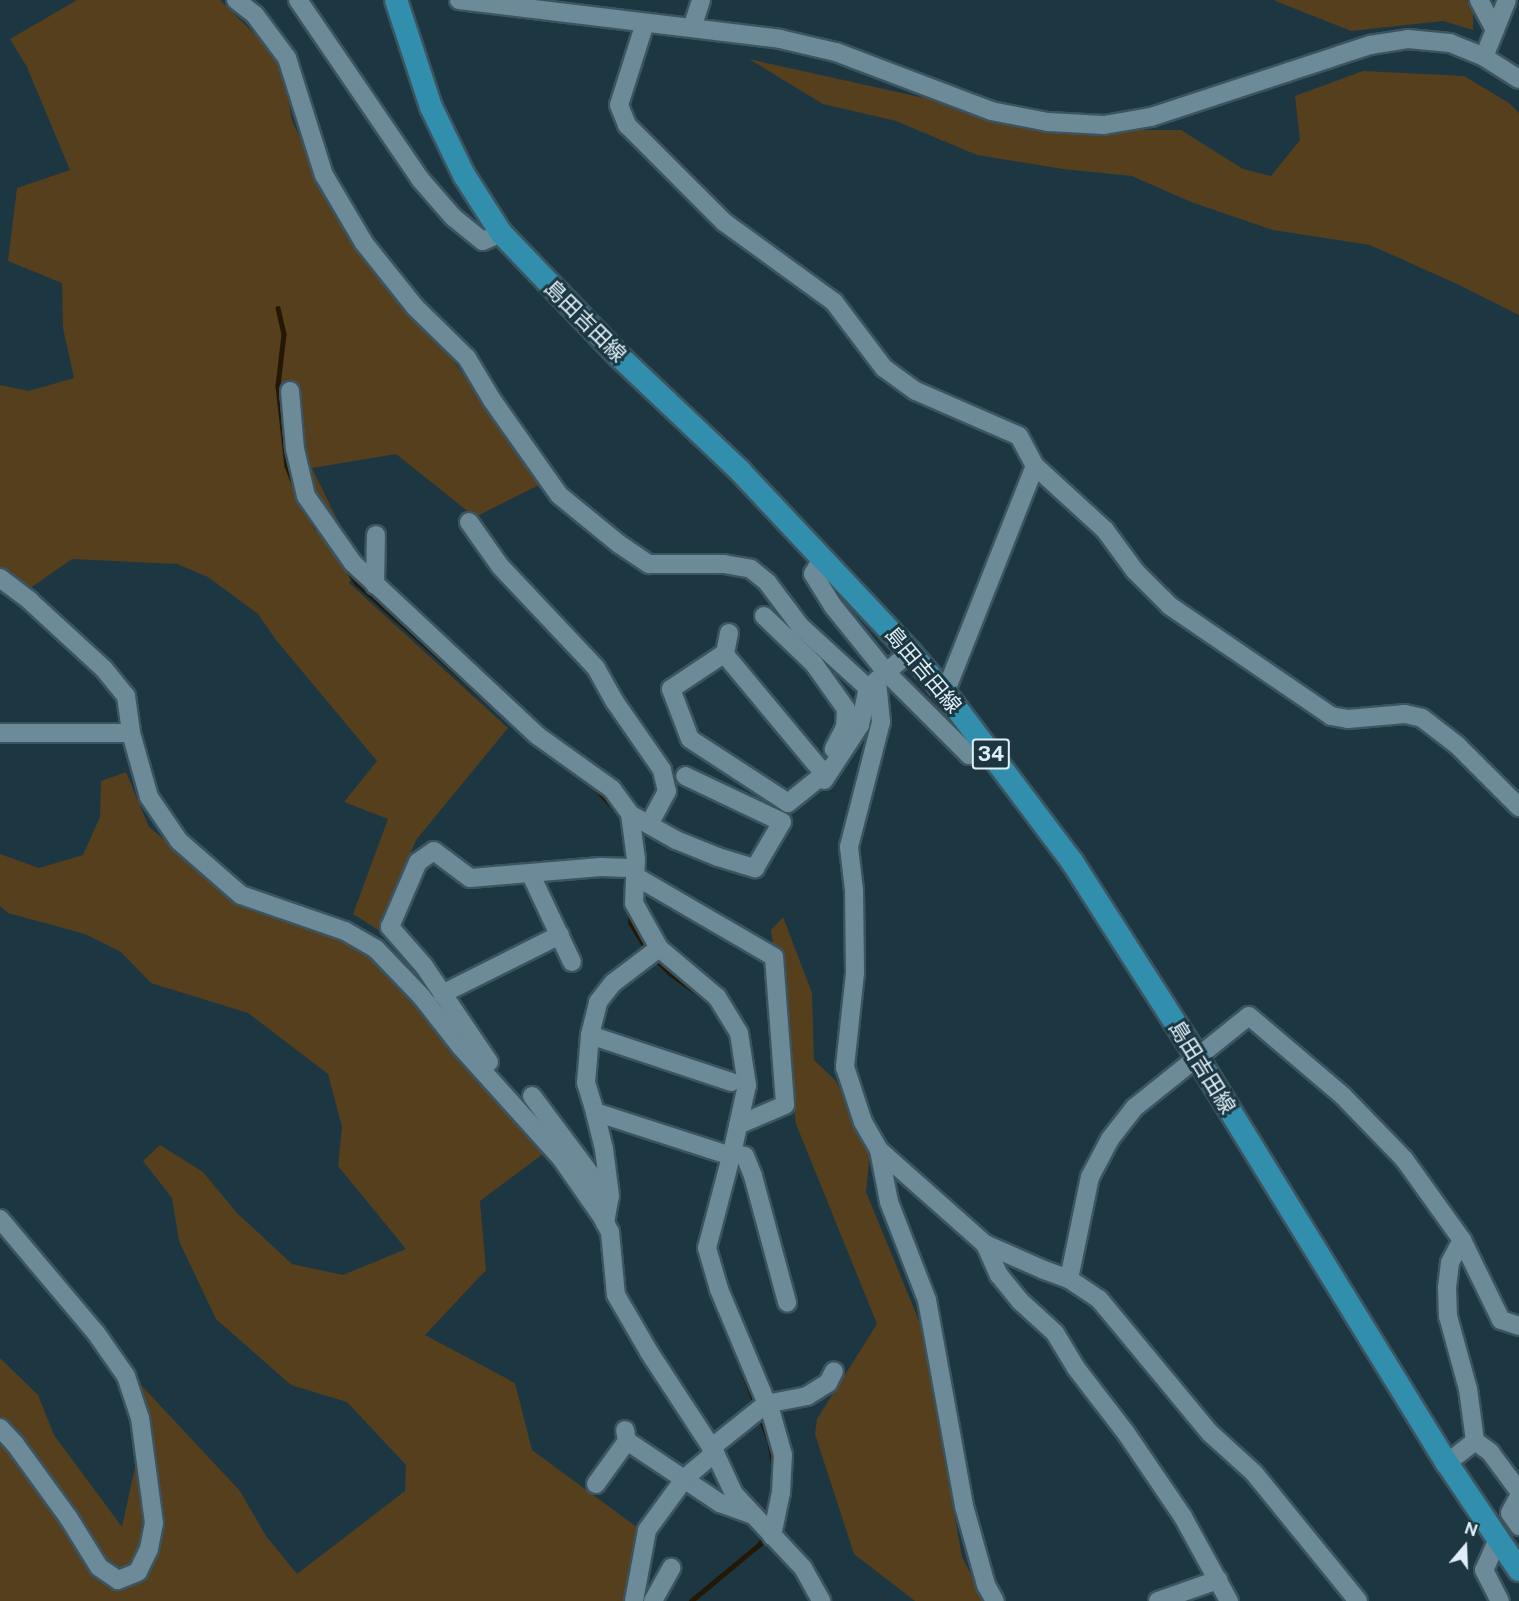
<!DOCTYPE html>
<meta charset="utf-8">
<style>
body{margin:0}
#map{position:relative;width:1519px;height:1601px;overflow:hidden;background:#1c3742;font-family:"Public Sans","Noto Sans JP",sans-serif}
div>[style]{position:absolute}
[style*='--x']{left:calc(var(--x)*1px);top:calc(var(--y)*1px);width:calc(var(--w)*1px);rotate:calc(var(--a)*1deg)}
.green>*{inset:0;background:#553f1d}
.stream>*{height:4.5px;margin:-2.25px;padding:0 2.25px;transform-origin:2.25px;border-radius:2.25px;background:#241805}
.roads{filter:drop-shadow(2px 0 #3c545f) drop-shadow(-2px 0 #3c545f) drop-shadow(0 2px #3c545f) drop-shadow(0 -2px #3c545f)}
.minor>*{height:18px;margin:-9px;padding:0 9px;transform-origin:9px;border-radius:9px;background:#6c8a97}
.major>*{height:22px;margin:-11px;padding:0 11px;transform-origin:11px;border-radius:11px;background:#318ead}
span{translate:-50% -50%;white-space:nowrap;text-align:center;line-height:1.15;-webkit-text-stroke:6px #1c3742;paint-order:stroke}
.shield-label span{padding:2px 4px;background:#1c3742;border:2px solid;border-radius:4px;-webkit-text-stroke-width:0}
.shield-label{font-size:20px;color:#e0eff7;font-weight:700}
.street-label{font-size:21px;color:#e0eff7}
.north{position:absolute;left:1435px;top:1517px;width:60px;height:60px;-webkit-text-stroke:4px #1c3742;paint-order:stroke;rotate:19deg;font-size:16px;font-weight:700;line-height:24px;text-align:center;color:#e0eff7}
.north::after{content:'';display:block;margin:auto;width:21px;height:27px;background:#e0eff7;clip-path:polygon(50% 0,100% 100%,50% 72%,0 100%)}
</style>
<div id="map">
<div class="green">
<div style="clip-path:polygon(77px 0,220px 0,282px 61px,292px 121px,348px 234px,444px 348px,541px 484px,475px 517px,396px 454px,312px 468px,358px 562px,349px 583px,508px 728px,416px 840px,380px 931px,353px 914px,388px 819px,344px 802px,377px 761px,276px 640px,258px 614px,208px 577px,177px 564px,72px 559px,29px 589px,0 571px,0 385px,29px 391px,74px 378px,63px 328px,62px 283px,8px 261px,17px 188px,70px 170px,27px 67px,10px 39px)"></div>
<div style="clip-path:polygon(1273px 0,1467px 0,1473px 12px,1473px 30px,1443px 21px,1351px 31px)"></div>
<div style="clip-path:polygon(749px 59px,1068px 130px,1181px 130px,1243px 169px,1271px 176px,1300px 140px,1295px 96px,1363px 71px,1464px 76px,1509px 103px,1519px 113px,1519px 315px,1455px 283px,1370px 245px,1273px 230px,1191px 202px,1132px 176px,1063px 169px,977px 155px,896px 121px,823px 104px)"></div>
<div style="clip-path:polygon(126px 772px,149px 827px,231px 895px,262px 911px,357px 947px,407px 992px,543px 1154px,480px 1201px,486px 1270px,425px 1335px,515px 1383px,532px 1450px,638px 1528px,624px 1601px,0 1601px,0 1358px,38px 1395px,54px 1435px,122px 1527px,139px 1449px,149px 1432px,141px 1385px,240px 1491px,266px 1536px,297px 1574px,405px 1491px,406px 1465px,347px 1402px,291px 1385px,216px 1319px,179px 1241px,172px 1198px,143px 1161px,160px 1145px,203px 1172px,237px 1213px,292px 1264px,343px 1275px,406px 1249px,338px 1166px,342px 1127px,328px 1074px,248px 1013px,151px 983px,121px 952px,85px 934px,8px 913px,0 906px,0 854px,39px 868px,83px 855px,100px 817px,101px 781px)"></div>
<div style="clip-path:polygon(783px 917px,812px 993px,814px 1060px,836px 1081px,870px 1151px,866px 1192px,922px 1328px,962px 1557px,985px 1601px,915px 1601px,854px 1554px,815px 1434px,817px 1419px,877px 1324px,796px 1124px,771px 930px)"></div>
</div>
<div class="stream">
<div style="--x:278;--y:308;--w:27;--a:77"></div>
<div style="--x:284;--y:334;--w:52;--a:96.6"></div>
<div style="--x:278;--y:386;--w:81;--a:83.6"></div>
<div style="--x:287;--y:466;--w:22;--a:68"></div>
<div style="--x:303;--y:505;--w:27;--a:59"></div>
<div style="--x:345;--y:566;--w:21;--a:55"></div>
<div style="--x:357;--y:583;--w:220;--a:42.2"></div>
<div style="--x:592;--y:784;--w:40;--a:47"></div>
<div style="--x:630;--y:909;--w:14;--a:86"></div>
<div style="--x:631;--y:923;--w:31;--a:59"></div>
<div style="--x:655;--y:958;--w:21;--a:45"></div>
<div style="--x:670;--y:973;--w:46;--a:36.1"></div>
<div style="--x:707;--y:1000;--w:11;--a:52"></div>
<div style="--x:737;--y:1354;--w:54;--a:69.6"></div>
<div style="--x:760;--y:1416;--w:28;--a:69"></div>
<div style="--x:770;--y:1442;--w:26;--a:81"></div>
<div style="--x:691;--y:1601;--w:89;--a:-39.6"></div>
<div style="--x:760;--y:1544;--w:12;--a:-66"></div>
</div>
<div class="roads">
<div class="minor">
<div style="--x:236;--y:0;--w:24;--a:38"></div>
<div style="--x:255;--y:15;--w:54;--a:53.3"></div>
<div style="--x:287;--y:58;--w:123;--a:72.5"></div>
<div style="--x:324;--y:175;--w:79;--a:59.5"></div>
<div style="--x:364;--y:243;--w:82;--a:51.4"></div>
<div style="--x:415;--y:307;--w:73;--a:44.4"></div>
<div style="--x:467;--y:358;--w:49;--a:59.2"></div>
<div style="--x:492;--y:400;--w:116;--a:54.8"></div>
<div style="--x:559;--y:495;--w:77;--a:39.2"></div>
<div style="--x:619;--y:544;--w:36;--a:34"></div>
<div style="--x:649;--y:564;--w:75;--a:0"></div>
<div style="--x:724;--y:564;--w:27;--a:10"></div>
<div style="--x:751;--y:569;--w:21;--a:39"></div>
<div style="--x:767;--y:582;--w:55;--a:53.1"></div>
<div style="--x:800;--y:626;--w:92;--a:42.4"></div>
<div style="--x:298;--y:0;--w:217;--a:55.7"></div>
<div style="--x:420;--y:179;--w:50;--a:49"></div>
<div style="--x:453;--y:217;--w:38;--a:39"></div>
<div style="--x:483;--y:241;--w:20;--a:-24"></div>
<div style="--x:459;--y:0;--w:323;--a:6.9"></div>
<div style="--x:780;--y:39;--w:57;--a:13.1"></div>
<div style="--x:836;--y:52;--w:166;--a:20.8"></div>
<div style="--x:991;--y:111;--w:58;--a:10.9"></div>
<div style="--x:1048;--y:122;--w:56;--a:3.1"></div>
<div style="--x:1104;--y:125;--w:48;--a:-9.7"></div>
<div style="--x:1151;--y:117;--w:231;--a:-18.2"></div>
<div style="--x:1370;--y:45;--w:38;--a:-9"></div>
<div style="--x:1408;--y:39;--w:42;--a:5.4"></div>
<div style="--x:1450;--y:43;--w:37;--a:22"></div>
<div style="--x:1484;--y:57;--w:41;--a:32.2"></div>
<div style="--x:1479;--y:0;--w:34;--a:62"></div>
<div style="--x:645;--y:23;--w:86;--a:107.6"></div>
<div style="--x:619;--y:105;--w:22;--a:68"></div>
<div style="--x:627;--y:125;--w:137;--a:45"></div>
<div style="--x:724;--y:222;--w:136;--a:36"></div>
<div style="--x:834;--y:302;--w:83;--a:52.9"></div>
<div style="--x:884;--y:368;--w:39;--a:36"></div>
<div style="--x:916;--y:391;--w:112;--a:23.6"></div>
<div style="--x:1019;--y:436;--w:34;--a:62"></div>
<div style="--x:1035;--y:466;--w:95;--a:42.4"></div>
<div style="--x:1105;--y:530;--w:51;--a:53.8"></div>
<div style="--x:1135;--y:571;--w:49;--a:45"></div>
<div style="--x:1170;--y:606;--w:195;--a:34.3"></div>
<div style="--x:1331;--y:716;--w:17;--a:10"></div>
<div style="--x:1348;--y:719;--w:57;--a:-5"></div>
<div style="--x:1405;--y:714;--w:17;--a:13"></div>
<div style="--x:1422;--y:718;--w:44;--a:37.6"></div>
<div style="--x:1457;--y:745;--w:88;--a:45"></div>
<div style="--x:692;--y:28;--w:29;--a:-72"></div>
<div style="--x:1484;--y:57;--w:61;--a:-68"></div>
<div style="--x:290;--y:391;--w:58;--a:85.1"></div>
<div style="--x:295;--y:449;--w:48;--a:76.8"></div>
<div style="--x:306;--y:496;--w:82;--a:55"></div>
<div style="--x:353;--y:563;--w:253;--a:43.1"></div>
<div style="--x:538;--y:736;--w:91;--a:35.6"></div>
<div style="--x:612;--y:789;--w:31;--a:54"></div>
<div style="--x:469;--y:522;--w:54;--a:54.8"></div>
<div style="--x:500;--y:566;--w:140;--a:46.7"></div>
<div style="--x:596;--y:668;--w:39;--a:61"></div>
<div style="--x:615;--y:702;--w:83;--a:55.3"></div>
<div style="--x:662;--y:770;--w:22;--a:77"></div>
<div style="--x:667;--y:791;--w:36;--a:118"></div>
<div style="--x:822;--y:558;--w:18;--a:119"></div>
<div style="--x:813;--y:574;--w:38;--a:58"></div>
<div style="--x:833;--y:606;--w:85;--a:51.2"></div>
<div style="--x:886;--y:672;--w:117;--a:45"></div>
<div style="--x:969;--y:755;--w:18;--a:-38"></div>
<div style="--x:0;--y:578;--w:38;--a:37"></div>
<div style="--x:30;--y:601;--w:100;--a:42.6"></div>
<div style="--x:104;--y:669;--w:35;--a:51"></div>
<div style="--x:126;--y:696;--w:37;--a:82"></div>
<div style="--x:131;--y:733;--w:66;--a:74.3"></div>
<div style="--x:149;--y:797;--w:53;--a:55.7"></div>
<div style="--x:179;--y:841;--w:82;--a:41.1"></div>
<div style="--x:241;--y:895;--w:110;--a:19.1"></div>
<div style="--x:345;--y:931;--w:36;--a:30"></div>
<div style="--x:376;--y:949;--w:65;--a:46.2"></div>
<div style="--x:421;--y:996;--w:65;--a:51.9"></div>
<div style="--x:461;--y:1047;--w:149;--a:48"></div>
<div style="--x:561;--y:1158;--w:72;--a:55.2"></div>
<div style="--x:602;--y:1217;--w:17;--a:62"></div>
<div style="--x:610;--y:1232;--w:63;--a:84.6"></div>
<div style="--x:616;--y:1295;--w:66;--a:59.9"></div>
<div style="--x:649;--y:1352;--w:121;--a:56.8"></div>
<div style="--x:715;--y:1453;--w:45;--a:65.1"></div>
<div style="--x:734;--y:1494;--w:101;--a:47"></div>
<div style="--x:803;--y:1568;--w:38;--a:61"></div>
<div style="--x:375;--y:585;--w:50;--a:-88.9"></div>
<div style="--x:764;--y:616;--w:69;--a:43.8"></div>
<div style="--x:814;--y:664;--w:55;--a:54.6"></div>
<div style="--x:846;--y:709;--w:18;--a:93"></div>
<div style="--x:845;--y:727;--w:25;--a:117"></div>
<div style="--x:729;--y:633;--w:20;--a:101"></div>
<div style="--x:725;--y:653;--w:4;--a:63"></div>
<div style="--x:727;--y:657;--w:146;--a:50.3"></div>
<div style="--x:820;--y:769;--w:9;--a:6"></div>
<div style="--x:725;--y:653;--w:65;--a:146.3"></div>
<div style="--x:671;--y:689;--w:53;--a:69.2"></div>
<div style="--x:690;--y:739;--w:117;--a:33.1"></div>
<div style="--x:788;--y:803;--w:53;--a:-38.8"></div>
<div style="--x:877;--y:681;--w:41;--a:84.4"></div>
<div style="--x:881;--y:722;--w:129;--a:104.4"></div>
<div style="--x:849;--y:847;--w:43;--a:83.4"></div>
<div style="--x:854;--y:890;--w:83;--a:89.3"></div>
<div style="--x:855;--y:973;--w:95;--a:96.1"></div>
<div style="--x:845;--y:1067;--w:58;--a:71.9"></div>
<div style="--x:863;--y:1122;--w:32;--a:60"></div>
<div style="--x:879;--y:1150;--w:53;--a:79.1"></div>
<div style="--x:889;--y:1202;--w:105;--a:68.8"></div>
<div style="--x:927;--y:1300;--w:209;--a:79.8"></div>
<div style="--x:964;--y:1506;--w:82;--a:74.4"></div>
<div style="--x:986;--y:1585;--w:18;--a:61"></div>
<div style="--x:945;--y:693;--w:244;--a:-68.4"></div>
<div style="--x:0;--y:733;--w:131;--a:0"></div>
<div style="--x:824;--y:780;--w:66;--a:-56.8"></div>
<div style="--x:860;--y:725;--w:38;--a:-78"></div>
<div style="--x:868;--y:688;--w:55;--a:-40.6"></div>
<div style="--x:531;--y:875;--w:96;--a:64.8"></div>
<div style="--x:635;--y:876;--w:161;--a:30.2"></div>
<div style="--x:774;--y:957;--w:148;--a:85.7"></div>
<div style="--x:785;--y:1105;--w:51;--a:156.9"></div>
<div style="--x:659;--y:948;--w:51;--a:-119.1"></div>
<div style="--x:634;--y:903;--w:44;--a:-87.4"></div>
<div style="--x:636;--y:859;--w:45;--a:-97.6"></div>
<div style="--x:630;--y:814;--w:53;--a:29.5"></div>
<div style="--x:676;--y:840;--w:45;--a:22"></div>
<div style="--x:718;--y:857;--w:39;--a:17"></div>
<div style="--x:755;--y:868;--w:53;--a:-59.6"></div>
<div style="--x:782;--y:822;--w:107;--a:-154.6"></div>
<div style="--x:442;--y:994;--w:132;--a:-26.6"></div>
<div style="--x:590;--y:1035;--w:34;--a:-76"></div>
<div style="--x:598;--y:1002;--w:24;--a:-52"></div>
<div style="--x:613;--y:983;--w:58;--a:-37.3"></div>
<div style="--x:659;--y:948;--w:76;--a:40.2"></div>
<div style="--x:717;--y:997;--w:42;--a:58.6"></div>
<div style="--x:739;--y:1033;--w:53;--a:81.3"></div>
<div style="--x:747;--y:1085;--w:70;--a:102.4"></div>
<div style="--x:489;--y:1062;--w:116;--a:-124.1"></div>
<div style="--x:424;--y:966;--w:52;--a:-131.1"></div>
<div style="--x:390;--y:927;--w:71;--a:-66.7"></div>
<div style="--x:418;--y:862;--w:19;--a:-35"></div>
<div style="--x:434;--y:851;--w:45;--a:36.9"></div>
<div style="--x:470;--y:878;--w:131;--a:-4.8"></div>
<div style="--x:601;--y:867;--w:34;--a:2"></div>
<div style="--x:532;--y:1096;--w:129;--a:53.2"></div>
<div style="--x:595;--y:1112;--w:30;--a:-107"></div>
<div style="--x:586;--y:1083;--w:48;--a:-85.2"></div>
<div style="--x:590;--y:1035;--w:149;--a:18.4"></div>
<div style="--x:879;--y:1150;--w:142;--a:41.6"></div>
<div style="--x:985;--y:1244;--w:64;--a:23.8"></div>
<div style="--x:1044;--y:1270;--w:27;--a:20"></div>
<div style="--x:1069;--y:1279;--w:36;--a:34"></div>
<div style="--x:1099;--y:1299;--w:174;--a:50.4"></div>
<div style="--x:1210;--y:1433;--w:59;--a:42.3"></div>
<div style="--x:1254;--y:1473;--w:165;--a:50.9"></div>
<div style="--x:0;--y:1219;--w:149;--a:49.9"></div>
<div style="--x:96;--y:1333;--w:52;--a:55.1"></div>
<div style="--x:126;--y:1376;--w:44;--a:71.6"></div>
<div style="--x:140;--y:1418;--w:106;--a:82.4"></div>
<div style="--x:154;--y:1523;--w:26;--a:101"></div>
<div style="--x:149;--y:1549;--w:25;--a:116"></div>
<div style="--x:138;--y:1572;--w:22;--a:158"></div>
<div style="--x:118;--y:1580;--w:23;--a:-146"></div>
<div style="--x:99;--y:1567;--w:59;--a:-121.8"></div>
<div style="--x:68;--y:1517;--w:90;--a:-126"></div>
<div style="--x:15;--y:1444;--w:22;--a:-133"></div>
<div style="--x:605;--y:1223;--w:27;--a:-80"></div>
<div style="--x:610;--y:1196;--w:47;--a:-97.3"></div>
<div style="--x:604;--y:1149;--w:38;--a:-104"></div>
<div style="--x:595;--y:1112;--w:143;--a:17.9"></div>
<div style="--x:1462;--y:1240;--w:26;--a:118"></div>
<div style="--x:1450;--y:1263;--w:25;--a:97"></div>
<div style="--x:1447;--y:1288;--w:28;--a:88"></div>
<div style="--x:1448;--y:1316;--w:76;--a:74.7"></div>
<div style="--x:1468;--y:1389;--w:52;--a:82.3"></div>
<div style="--x:1475;--y:1441;--w:19;--a:36"></div>
<div style="--x:1490;--y:1452;--w:49;--a:53.4"></div>
<div style="--x:985;--y:1244;--w:34;--a:66"></div>
<div style="--x:999;--y:1275;--w:33;--a:51"></div>
<div style="--x:1020;--y:1301;--w:47;--a:42.4"></div>
<div style="--x:1055;--y:1333;--w:41;--a:59"></div>
<div style="--x:1076;--y:1368;--w:82;--a:52.4"></div>
<div style="--x:1126;--y:1433;--w:102;--a:55.8"></div>
<div style="--x:1183;--y:1517;--w:96;--a:61.3"></div>
<div style="--x:1069;--y:1279;--w:104;--a:-78.4"></div>
<div style="--x:1090;--y:1177;--w:43;--a:-62.2"></div>
<div style="--x:1110;--y:1139;--w:39;--a:-52"></div>
<div style="--x:1134;--y:1108;--w:147;--a:-38.7"></div>
<div style="--x:1249;--y:1016;--w:123;--a:40.4"></div>
<div style="--x:1343;--y:1096;--w:88;--a:45.9"></div>
<div style="--x:1404;--y:1159;--w:100;--a:54.4"></div>
<div style="--x:1462;--y:1240;--w:89;--a:64"></div>
<div style="--x:1501;--y:1320;--w:19;--a:18"></div>
<div style="--x:627;--y:1441;--w:112;--a:33.7"></div>
<div style="--x:720;--y:1503;--w:33;--a:20"></div>
<div style="--x:711;--y:1448;--w:70;--a:-38.7"></div>
<div style="--x:766;--y:1404;--w:42;--a:-11"></div>
<div style="--x:807;--y:1396;--w:25;--a:-32"></div>
<div style="--x:828;--y:1383;--w:13;--a:-63"></div>
<div style="--x:1447;--y:1463;--w:36;--a:-38"></div>
<div style="--x:596;--y:1484;--w:53;--a:-54.2"></div>
<div style="--x:627;--y:1441;--w:11;--a:-100"></div>
<div style="--x:1519;--y:1496;--w:19;--a:118"></div>
<div style="--x:1510;--y:1513;--w:16;--a:55"></div>
<div style="--x:772;--y:1536;--w:45;--a:-78.4"></div>
<div style="--x:781;--y:1492;--w:37;--a:-87"></div>
<div style="--x:783;--y:1455;--w:41;--a:-105.8"></div>
<div style="--x:772;--y:1416;--w:138;--a:-112.7"></div>
<div style="--x:719;--y:1289;--w:43;--a:-106.3"></div>
<div style="--x:707;--y:1248;--w:98;--a:-75.3"></div>
<div style="--x:732;--y:1153;--w:13;--a:13"></div>
<div style="--x:745;--y:1156;--w:22;--a:68"></div>
<div style="--x:753;--y:1176;--w:131;--a:74.9"></div>
<div style="--x:1498;--y:1539;--w:34;--a:114"></div>
<div style="--x:1484;--y:1570;--w:35;--a:63"></div>
<div style="--x:634;--y:1601;--w:72;--a:-79.6"></div>
<div style="--x:647;--y:1530;--w:64;--a:-53.8"></div>
<div style="--x:685;--y:1478;--w:39;--a:-40"></div>
<div style="--x:653;--y:1601;--w:38;--a:-61"></div>
<div style="--x:1158;--y:1601;--w:64;--a:-19.3"></div>
</div>
<div class="major">
<div style="--x:396;--y:0;--w:113;--a:71.9"></div>
<div style="--x:431;--y:107;--w:76;--a:64.1"></div>
<div style="--x:464;--y:175;--w:69;--a:57.5"></div>
<div style="--x:501;--y:233;--w:172;--a:46.2"></div>
<div style="--x:620;--y:357;--w:166;--a:43.5"></div>
<div style="--x:740;--y:471;--w:248;--a:46.8"></div>
<div style="--x:910;--y:652;--w:54;--a:49.5"></div>
<div style="--x:945;--y:693;--w:213;--a:53"></div>
<div style="--x:1073;--y:863;--w:230;--a:57.4"></div>
<div style="--x:1197;--y:1057;--w:477;--a:58.4"></div>
<div style="--x:1447;--y:1463;--w:129;--a:56.1"></div>
</div>
</div>
<div class="shield-label">
<span style="left:991px;top:754px">34</span>
</div>
<div class="street-label">
<span style="left:585px;top:321px;rotate:45deg">島田吉田線</span>
<span style="left:923px;top:670px;rotate:50deg">島田吉田線</span>
<span style="left:1202px;top:1067px;rotate:58deg">島田吉田線</span>
</div>
<div class="north">N</div>
</div>
